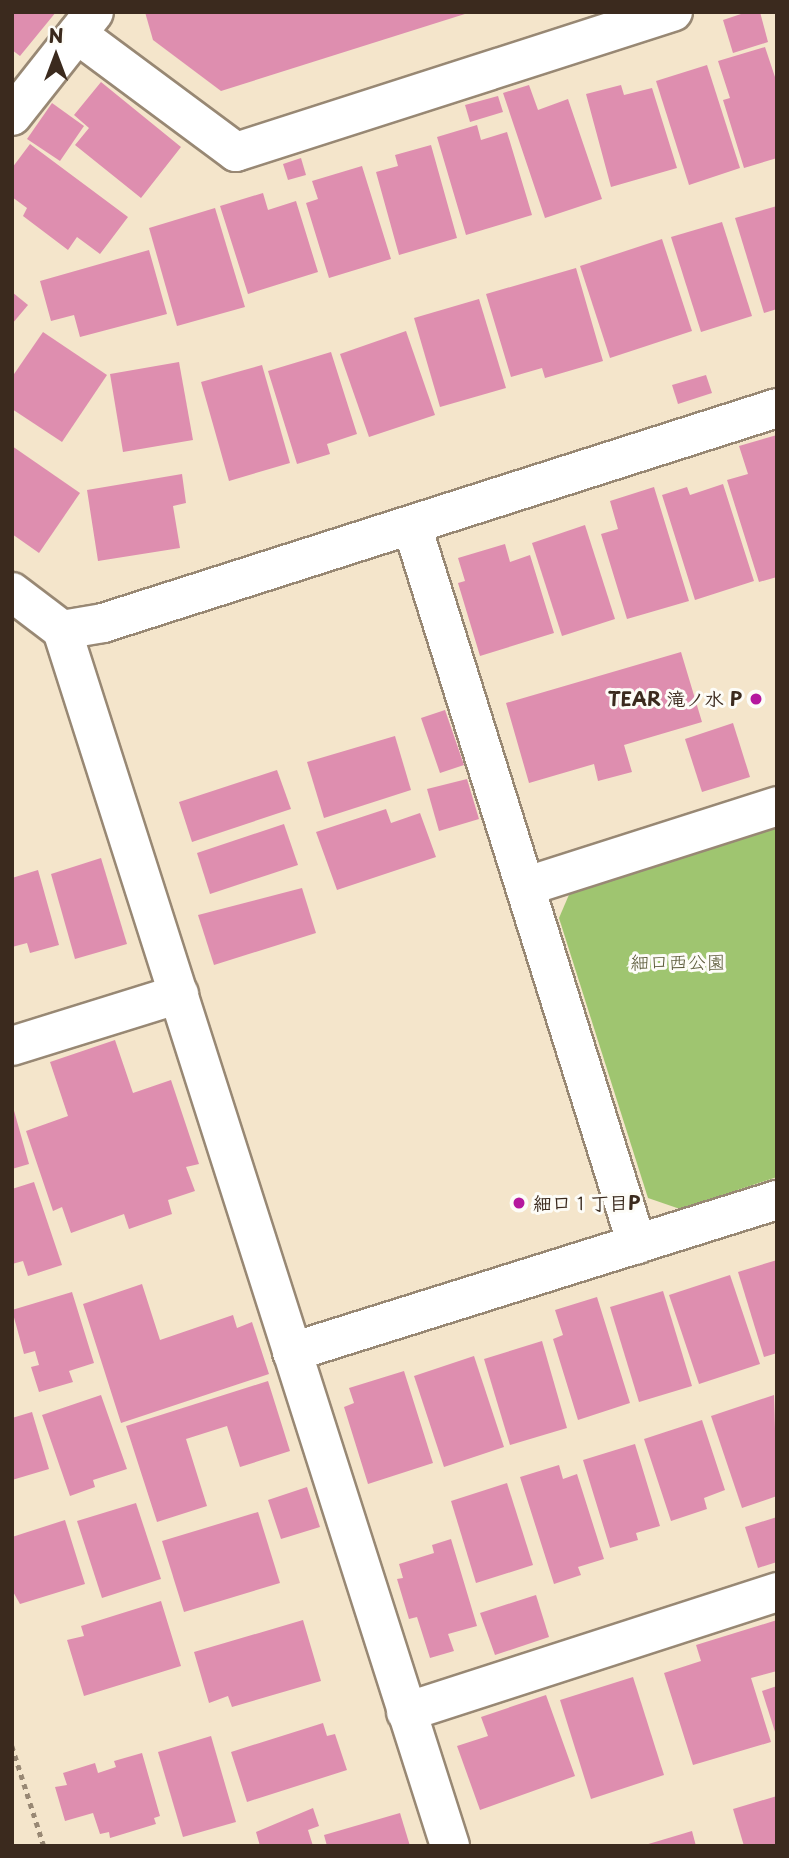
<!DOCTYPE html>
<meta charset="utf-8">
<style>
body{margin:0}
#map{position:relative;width:789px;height:1858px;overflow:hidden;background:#f4e5cb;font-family:"Playpen Sans","Klee One",sans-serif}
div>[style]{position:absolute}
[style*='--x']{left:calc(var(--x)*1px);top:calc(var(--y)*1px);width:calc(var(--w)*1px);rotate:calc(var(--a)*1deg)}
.green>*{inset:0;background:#9fc570}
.building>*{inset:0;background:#de8eaf}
.path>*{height:4.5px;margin-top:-2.25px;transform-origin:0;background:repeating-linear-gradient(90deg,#988874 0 5px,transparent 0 10px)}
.roads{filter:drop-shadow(2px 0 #988874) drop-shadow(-2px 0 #988874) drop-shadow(0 2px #988874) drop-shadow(0 -2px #988874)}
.street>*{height:38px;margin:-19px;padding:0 19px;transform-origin:19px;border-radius:19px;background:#fff}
.dots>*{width:19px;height:19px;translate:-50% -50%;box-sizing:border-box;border:4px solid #fdfcf7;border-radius:50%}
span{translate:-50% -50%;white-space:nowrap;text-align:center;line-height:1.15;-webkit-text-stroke:6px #fdfcf7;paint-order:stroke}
.poi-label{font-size:19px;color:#3b2a1e;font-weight:700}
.right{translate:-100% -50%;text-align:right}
.left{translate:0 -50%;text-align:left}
.park-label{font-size:19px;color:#595837}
.frame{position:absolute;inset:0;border:14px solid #3b2a1e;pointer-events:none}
.north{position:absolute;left:21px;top:21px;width:70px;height:70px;-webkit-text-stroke:5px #fdfcf7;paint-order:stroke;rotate:0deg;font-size:19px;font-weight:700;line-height:28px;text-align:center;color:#3b2a1e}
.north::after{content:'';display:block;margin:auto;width:24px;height:32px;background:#3b2a1e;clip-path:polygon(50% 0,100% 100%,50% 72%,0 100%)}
</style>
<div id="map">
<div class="green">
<div style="clip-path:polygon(777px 823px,777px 1177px,680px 1209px,648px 1198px,559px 918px,571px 890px)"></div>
</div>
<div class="building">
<div style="clip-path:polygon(12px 12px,56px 12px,20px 56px,12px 50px)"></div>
<div style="clip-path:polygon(145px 12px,468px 12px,468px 13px,221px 91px,153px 40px)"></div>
<div style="clip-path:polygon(747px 12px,760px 12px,768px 42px,733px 53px,723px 20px)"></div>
<div style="clip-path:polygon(765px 47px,777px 83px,777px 158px,744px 168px,723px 100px,730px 98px,718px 61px)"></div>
<div style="clip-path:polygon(707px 65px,740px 168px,689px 185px,656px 81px)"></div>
<div style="clip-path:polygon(101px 82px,181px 147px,141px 198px,75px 145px,89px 128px,74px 115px)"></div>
<div style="clip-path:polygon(529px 85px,538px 110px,568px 99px,602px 199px,545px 218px,503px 93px)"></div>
<div style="clip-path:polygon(621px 85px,624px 95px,652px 88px,677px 168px,611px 187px,586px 94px)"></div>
<div style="clip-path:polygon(498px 96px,503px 112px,470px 122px,465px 105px)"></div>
<div style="clip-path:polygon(52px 103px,84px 126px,60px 161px,27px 139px)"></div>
<div style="clip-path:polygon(477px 125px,481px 140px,507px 132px,532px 215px,466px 235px,437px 137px)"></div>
<div style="clip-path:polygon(30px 144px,128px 217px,100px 254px,77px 237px,68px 250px,23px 216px,27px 208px,12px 197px,12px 168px)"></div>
<div style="clip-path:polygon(431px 145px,457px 238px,399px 255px,376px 172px,398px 166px,395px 155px)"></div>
<div style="clip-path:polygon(301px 158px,306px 175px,288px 180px,283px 164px)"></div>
<div style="clip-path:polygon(362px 166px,391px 259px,329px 278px,306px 203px,318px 199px,312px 181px)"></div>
<div style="clip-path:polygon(263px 193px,268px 210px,296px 201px,318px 272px,248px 294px,220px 206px)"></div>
<div style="clip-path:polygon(777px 206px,777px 309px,764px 313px,735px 218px)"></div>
<div style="clip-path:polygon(215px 208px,245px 307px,177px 326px,149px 228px)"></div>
<div style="clip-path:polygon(722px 222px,752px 316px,701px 332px,671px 237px)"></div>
<div style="clip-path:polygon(662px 239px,692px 331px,610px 358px,580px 266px)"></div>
<div style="clip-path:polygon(149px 250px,167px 314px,80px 337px,74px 315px,51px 321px,40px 281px)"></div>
<div style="clip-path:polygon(576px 268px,603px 361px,545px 378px,542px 368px,511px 377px,486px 294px)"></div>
<div style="clip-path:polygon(12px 292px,28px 305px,12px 324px)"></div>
<div style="clip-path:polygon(479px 299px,506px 388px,440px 407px,414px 318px)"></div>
<div style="clip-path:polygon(406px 331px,435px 415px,369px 437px,340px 354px)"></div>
<div style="clip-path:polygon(43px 332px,107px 375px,62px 442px,12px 409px,12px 377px)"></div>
<div style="clip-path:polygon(331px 352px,357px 434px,327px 444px,330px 454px,297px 464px,268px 371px)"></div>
<div style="clip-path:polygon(179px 362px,193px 440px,123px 452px,110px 374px)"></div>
<div style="clip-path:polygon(262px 365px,290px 463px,229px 481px,201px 382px)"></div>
<div style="clip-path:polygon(706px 375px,712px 393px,678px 404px,672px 385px)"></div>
<div style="clip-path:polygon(777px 435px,777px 577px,759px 582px,727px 480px,748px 474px,739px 446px)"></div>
<div style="clip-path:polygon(12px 446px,80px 493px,39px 553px,12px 534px)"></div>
<div style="clip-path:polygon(182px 474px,186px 503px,173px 506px,180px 548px,98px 561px,87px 490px)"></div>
<div style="clip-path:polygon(723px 484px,754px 581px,695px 600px,662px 495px,687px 487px,690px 495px)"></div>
<div style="clip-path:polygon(654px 487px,689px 601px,627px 619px,601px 534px,618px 529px,610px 501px)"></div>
<div style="clip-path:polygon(585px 525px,615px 619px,562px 636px,532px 543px)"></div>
<div style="clip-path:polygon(505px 544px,510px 562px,530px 555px,554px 633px,480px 656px,458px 583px,465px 581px,458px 558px)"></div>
<div style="clip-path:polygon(681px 652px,702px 722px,624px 745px,632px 772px,598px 781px,594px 764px,529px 783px,506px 703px)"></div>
<div style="clip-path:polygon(445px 710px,464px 765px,440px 773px,421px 718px)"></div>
<div style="clip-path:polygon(733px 723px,750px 777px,702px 792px,685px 739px)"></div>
<div style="clip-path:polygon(395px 736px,411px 790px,324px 818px,307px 762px)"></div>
<div style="clip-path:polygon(277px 770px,291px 809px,192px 842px,179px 802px)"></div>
<div style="clip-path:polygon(467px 779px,479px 819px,439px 831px,427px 789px)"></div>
<div style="clip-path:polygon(386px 809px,391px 823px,420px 813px,436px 857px,337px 890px,316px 832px)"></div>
<div style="clip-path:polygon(284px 824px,298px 865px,210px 894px,197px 853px)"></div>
<div style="clip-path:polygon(101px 858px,127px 944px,75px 959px,51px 874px)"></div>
<div style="clip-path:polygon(38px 870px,59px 945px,30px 953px,27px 943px,12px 947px,12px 878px)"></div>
<div style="clip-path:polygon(302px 888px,316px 933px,214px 965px,198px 915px)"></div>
<div style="clip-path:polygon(115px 1040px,133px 1093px,171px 1080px,199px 1164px,186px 1167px,195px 1191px,168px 1200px,172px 1214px,129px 1229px,124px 1214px,71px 1233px,62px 1207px,53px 1211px,26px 1131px,68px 1116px,50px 1062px)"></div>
<div style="clip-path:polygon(13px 1107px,29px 1164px,12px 1169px,12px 1108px)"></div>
<div style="clip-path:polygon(34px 1182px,62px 1265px,28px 1276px,23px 1261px,12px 1264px,12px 1189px)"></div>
<div style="clip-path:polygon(777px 1260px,777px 1353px,764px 1357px,738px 1272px)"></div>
<div style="clip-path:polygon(730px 1275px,760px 1364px,699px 1384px,669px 1295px)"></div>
<div style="clip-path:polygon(142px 1284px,160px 1340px,233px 1315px,237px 1328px,252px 1322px,269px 1374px,121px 1423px,83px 1304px)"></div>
<div style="clip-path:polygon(663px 1291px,692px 1386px,639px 1402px,610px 1307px)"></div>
<div style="clip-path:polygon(72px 1292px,94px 1363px,69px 1371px,73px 1382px,39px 1392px,31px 1367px,39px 1365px,35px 1351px,24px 1354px,12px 1310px)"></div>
<div style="clip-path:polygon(597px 1297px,630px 1403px,578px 1420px,553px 1339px,563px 1335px,555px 1310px)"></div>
<div style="clip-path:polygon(542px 1341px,567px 1428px,510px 1445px,484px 1359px)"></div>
<div style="clip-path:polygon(474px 1356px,504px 1447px,444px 1467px,414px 1376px)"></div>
<div style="clip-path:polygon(404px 1371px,433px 1463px,368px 1484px,344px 1407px,354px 1403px,349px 1388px)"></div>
<div style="clip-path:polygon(268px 1381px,290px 1451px,240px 1467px,227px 1426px,186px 1439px,207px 1506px,157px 1522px,126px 1426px)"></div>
<div style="clip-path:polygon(101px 1395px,127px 1469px,93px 1480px,95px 1487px,70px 1496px,42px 1415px)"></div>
<div style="clip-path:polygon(774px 1395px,777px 1496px,742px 1508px,711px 1416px)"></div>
<div style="clip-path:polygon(32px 1412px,49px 1469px,12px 1480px,12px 1418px)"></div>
<div style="clip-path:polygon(702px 1420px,725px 1490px,704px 1498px,707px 1509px,671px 1521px,644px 1439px)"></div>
<div style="clip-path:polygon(635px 1444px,660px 1526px,636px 1533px,638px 1540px,610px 1548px,583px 1460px)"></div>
<div style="clip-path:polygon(559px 1465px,563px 1479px,577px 1474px,604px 1559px,578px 1567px,581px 1575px,554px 1584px,520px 1477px)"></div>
<div style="clip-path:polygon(507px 1483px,533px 1565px,476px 1583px,451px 1501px)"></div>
<div style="clip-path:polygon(307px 1487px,320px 1527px,281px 1539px,268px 1500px)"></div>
<div style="clip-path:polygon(136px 1503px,161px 1579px,102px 1598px,77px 1521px)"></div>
<div style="clip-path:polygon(258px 1512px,280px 1583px,184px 1612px,162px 1541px)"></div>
<div style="clip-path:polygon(777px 1517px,777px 1562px,758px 1568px,745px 1527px)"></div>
<div style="clip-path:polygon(65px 1520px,85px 1584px,20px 1604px,12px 1590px,12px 1537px)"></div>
<div style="clip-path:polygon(451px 1539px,477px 1626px,448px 1634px,454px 1651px,430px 1658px,417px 1617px,409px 1619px,397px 1579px,403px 1578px,399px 1564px,434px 1553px,432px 1545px)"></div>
<div style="clip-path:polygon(536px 1595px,549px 1637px,495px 1655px,480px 1613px)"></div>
<div style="clip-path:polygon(161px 1601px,181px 1666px,84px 1696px,67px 1640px,84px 1636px,81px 1626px)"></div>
<div style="clip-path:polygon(303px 1620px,321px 1681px,232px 1707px,228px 1696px,209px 1703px,194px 1652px)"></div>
<div style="clip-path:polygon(777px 1620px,777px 1671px,751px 1678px,771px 1742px,693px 1765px,664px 1673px,701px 1661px,696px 1645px)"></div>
<div style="clip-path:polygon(633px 1677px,664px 1775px,591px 1799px,560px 1700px)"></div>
<div style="clip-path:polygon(777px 1686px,777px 1735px,776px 1735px,762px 1691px)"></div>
<div style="clip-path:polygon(546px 1695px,575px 1776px,480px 1810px,457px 1746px,488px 1736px,481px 1717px)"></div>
<div style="clip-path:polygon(323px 1723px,327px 1736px,335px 1734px,347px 1770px,247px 1802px,231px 1752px)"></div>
<div style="clip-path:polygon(211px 1736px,236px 1822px,183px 1837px,158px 1752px)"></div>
<div style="clip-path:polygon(142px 1753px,160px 1816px,154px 1818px,156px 1824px,110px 1838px,109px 1832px,100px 1834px,93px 1813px,65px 1821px,55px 1787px,67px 1785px,63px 1773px,95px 1763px,98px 1773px,116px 1767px,114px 1761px)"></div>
<div style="clip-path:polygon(777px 1796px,777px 1846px,744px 1846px,733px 1809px)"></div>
<div style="clip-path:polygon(313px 1808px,319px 1826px,308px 1830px,313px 1846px,260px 1846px,256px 1832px)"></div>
<div style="clip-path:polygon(400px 1813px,410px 1846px,327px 1846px,324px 1835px)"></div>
<div style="clip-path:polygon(692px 1831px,696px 1846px,645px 1846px,645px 1845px)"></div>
</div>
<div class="path">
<div style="--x:12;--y:1746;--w:105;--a:72.3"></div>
</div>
<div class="roads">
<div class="street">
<div style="--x:77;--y:34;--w:198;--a:36.6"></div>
<div style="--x:236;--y:152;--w:459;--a:-17.8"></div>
<div style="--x:12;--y:116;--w:132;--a:-51.7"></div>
<div style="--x:412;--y:526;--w:753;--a:72.62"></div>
<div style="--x:12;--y:592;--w:63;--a:37.2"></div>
<div style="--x:62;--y:630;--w:1276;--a:72.3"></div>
<div style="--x:62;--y:630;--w:42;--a:-9.7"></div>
<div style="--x:103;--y:623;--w:707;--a:-17.69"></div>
<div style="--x:527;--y:886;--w:262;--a:-17.7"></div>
<div style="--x:12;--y:1046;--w:175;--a:-17.3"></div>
<div style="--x:292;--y:1352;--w:508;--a:-17.4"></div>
<div style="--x:406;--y:1712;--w:390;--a:-17.9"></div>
</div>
</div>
<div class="dots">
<div style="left:756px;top:699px;background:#b5179e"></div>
<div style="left:519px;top:1203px;background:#b5179e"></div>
</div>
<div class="poi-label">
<span class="right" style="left:742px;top:699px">TEAR 滝ノ水 P</span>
<span class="left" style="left:533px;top:1203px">細口１丁目P</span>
</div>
<div class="park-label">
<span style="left:678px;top:962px">細口西公園</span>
</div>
<div class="frame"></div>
<div class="north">N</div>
</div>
